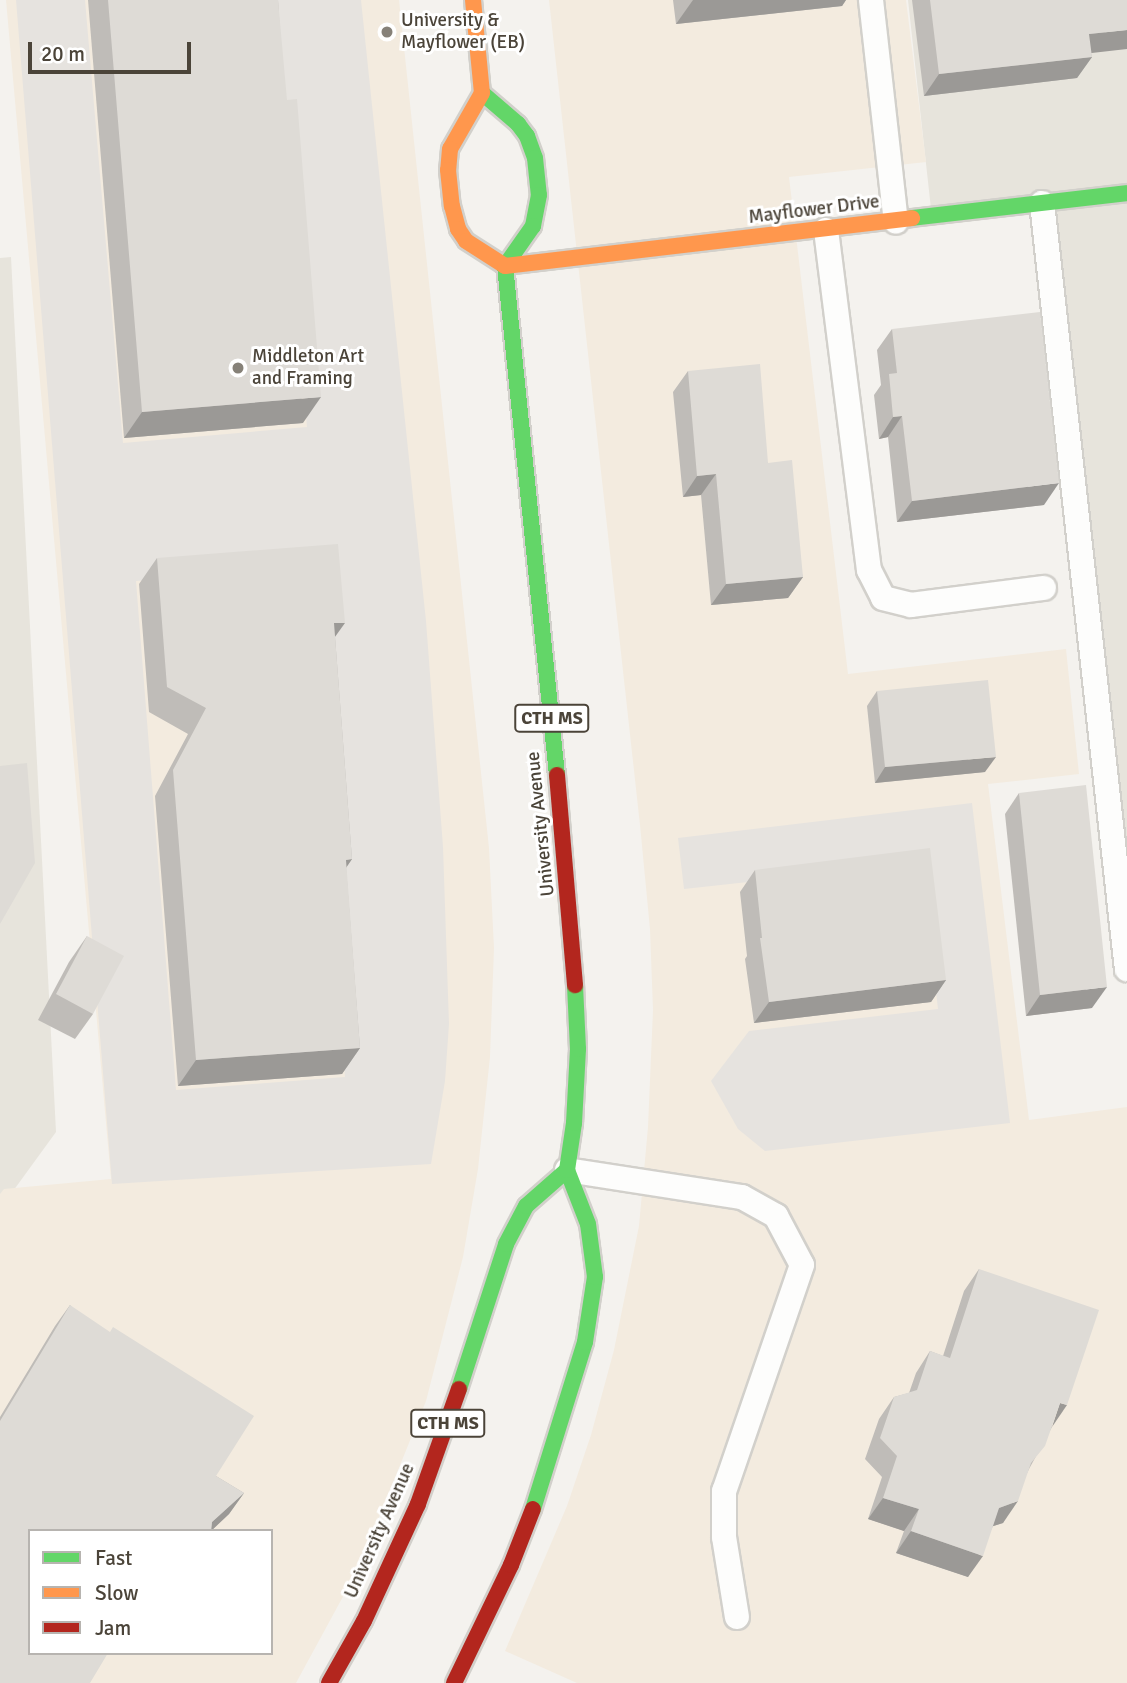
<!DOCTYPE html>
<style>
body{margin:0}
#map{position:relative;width:1127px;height:1683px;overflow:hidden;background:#f4f2ee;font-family:Signika,sans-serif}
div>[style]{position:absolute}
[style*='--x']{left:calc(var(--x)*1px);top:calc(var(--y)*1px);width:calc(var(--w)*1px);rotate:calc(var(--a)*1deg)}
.residential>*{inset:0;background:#e7e4dc}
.commercial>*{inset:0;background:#f3ebdf}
.parking>*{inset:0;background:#e6e3df}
.roads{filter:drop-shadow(2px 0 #d2d0cb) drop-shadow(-2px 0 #d2d0cb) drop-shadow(0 2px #d2d0cb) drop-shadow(0 -2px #d2d0cb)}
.lane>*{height:24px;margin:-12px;padding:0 12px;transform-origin:12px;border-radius:12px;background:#fdfdfc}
.fast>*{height:16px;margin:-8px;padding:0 8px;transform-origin:8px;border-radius:8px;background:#63d668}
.slow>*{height:16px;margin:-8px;padding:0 8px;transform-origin:8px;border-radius:8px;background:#ff974d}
.jam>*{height:16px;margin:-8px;padding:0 8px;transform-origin:8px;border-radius:8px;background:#b3261e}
.wall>*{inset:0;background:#bfbcb8}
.shaded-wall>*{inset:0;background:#9b9996}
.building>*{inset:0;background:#dedbd6}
.dots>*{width:19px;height:19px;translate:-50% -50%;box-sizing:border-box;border:4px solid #fff;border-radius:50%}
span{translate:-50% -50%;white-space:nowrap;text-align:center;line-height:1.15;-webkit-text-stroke:6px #fff;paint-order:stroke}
.shield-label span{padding:2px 5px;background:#fff;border:2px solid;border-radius:5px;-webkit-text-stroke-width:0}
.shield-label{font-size:18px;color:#4b4439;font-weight:700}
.poi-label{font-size:19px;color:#4b4439}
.left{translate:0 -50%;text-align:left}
.street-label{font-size:19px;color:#4b4439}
.legend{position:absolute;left:28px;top:1529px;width:245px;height:126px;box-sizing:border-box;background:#fff;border:2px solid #b7b4b0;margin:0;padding:9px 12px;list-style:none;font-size:21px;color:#4b4439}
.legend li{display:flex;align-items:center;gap:14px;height:35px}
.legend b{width:35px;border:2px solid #b7b4b0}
.scale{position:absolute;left:28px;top:42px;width:163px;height:32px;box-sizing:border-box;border:4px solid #4b4439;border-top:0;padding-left:9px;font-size:21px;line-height:24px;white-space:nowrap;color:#4b4439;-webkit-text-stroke:5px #fff;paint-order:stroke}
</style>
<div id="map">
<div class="residential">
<div style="clip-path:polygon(908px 0,1127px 0,1127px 969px,1042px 203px,932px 218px)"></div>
<div style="clip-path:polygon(11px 257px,56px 1132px,0 1209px,0 258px)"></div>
</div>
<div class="commercial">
<div style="clip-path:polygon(evenodd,6px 0,399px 0,489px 848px,494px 948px,490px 1057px,478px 1169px,463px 1257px,426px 1401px,358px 1569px,296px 1683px,0 1683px,0 1194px,4px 1189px,111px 1179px,6px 0,30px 1531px,271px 1531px,271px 1653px,30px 1653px,30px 1531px)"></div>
<div style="clip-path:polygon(549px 0,906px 0,926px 162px,789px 177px,848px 674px,1066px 649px,1079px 774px,988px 784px,1029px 1120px,1127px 1107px,1127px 1683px,577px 1683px,505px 1651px,567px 1506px,591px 1435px,614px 1350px,639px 1226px,648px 1127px,653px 1010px,650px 929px,640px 825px)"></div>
</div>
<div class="parking">
<div style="clip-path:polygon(evenodd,16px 0,85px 0,123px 443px,307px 427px,281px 122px,262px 0,361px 0,426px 621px,443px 847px,449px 1024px,445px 1081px,431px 1164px,112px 1184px,16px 0,323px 567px,330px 890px,345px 1077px,176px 1090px,136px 581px,323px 567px)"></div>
<div style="clip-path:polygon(972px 803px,1010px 1123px,765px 1151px,738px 1129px,711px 1081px,749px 1031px,938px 1009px,921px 863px,684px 889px,678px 838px)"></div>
</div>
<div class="roads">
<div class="lane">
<div style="--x:871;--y:0;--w:223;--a:83.6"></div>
<div style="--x:1042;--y:203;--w:771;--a:83.67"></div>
<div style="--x:826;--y:230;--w:343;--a:82.8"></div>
<div style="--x:869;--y:570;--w:31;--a:63"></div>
<div style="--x:883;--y:598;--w:29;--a:14"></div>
<div style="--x:911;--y:605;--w:134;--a:-7.3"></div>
<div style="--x:567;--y:1170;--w:177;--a:8.8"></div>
<div style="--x:742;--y:1197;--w:39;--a:29"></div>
<div style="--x:776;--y:1216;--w:55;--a:62"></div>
<div style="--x:802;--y:1265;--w:239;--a:109"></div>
<div style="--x:724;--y:1491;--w:46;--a:90"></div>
<div style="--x:724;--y:1537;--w:81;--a:80.8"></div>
</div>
<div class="fast">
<div style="--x:482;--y:93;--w:48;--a:40.7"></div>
<div style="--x:518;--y:124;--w:15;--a:53"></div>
<div style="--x:527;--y:136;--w:23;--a:70"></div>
<div style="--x:535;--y:158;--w:37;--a:84"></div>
<div style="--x:539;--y:195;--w:32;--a:101"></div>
<div style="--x:533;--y:226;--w:49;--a:125"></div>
<div style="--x:505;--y:266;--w:512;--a:84.17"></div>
<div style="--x:912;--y:218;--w:216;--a:-6.6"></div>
<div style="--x:459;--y:1389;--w:152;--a:-72"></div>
<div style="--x:506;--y:1244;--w:43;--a:-62.2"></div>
<div style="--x:526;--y:1206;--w:55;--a:-41.3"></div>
<div style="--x:533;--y:1509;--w:175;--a:-72.7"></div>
<div style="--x:585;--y:1342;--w:66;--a:-81.3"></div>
<div style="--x:595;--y:1277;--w:53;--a:-97.5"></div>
<div style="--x:588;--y:1224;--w:58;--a:-111.3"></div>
<div style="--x:567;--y:1170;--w:48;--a:-81.5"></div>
<div style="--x:574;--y:1123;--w:74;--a:-86.9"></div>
<div style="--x:578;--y:1049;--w:64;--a:-92.7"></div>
</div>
<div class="slow">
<div style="--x:473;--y:0;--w:93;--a:84.5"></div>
<div style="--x:482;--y:93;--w:64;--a:119.7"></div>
<div style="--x:450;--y:149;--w:21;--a:95"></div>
<div style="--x:448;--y:170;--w:36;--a:84"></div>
<div style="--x:452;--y:206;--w:24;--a:75"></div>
<div style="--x:458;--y:229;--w:14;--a:56"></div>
<div style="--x:466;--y:241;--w:46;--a:32.7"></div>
<div style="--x:505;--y:266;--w:410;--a:-6.7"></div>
</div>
<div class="jam">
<div style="--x:557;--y:775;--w:211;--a:85.1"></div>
<div style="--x:329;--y:1683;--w:71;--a:-60.6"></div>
<div style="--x:364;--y:1621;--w:129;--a:-65.2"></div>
<div style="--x:418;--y:1504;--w:122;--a:-70.4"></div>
<div style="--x:454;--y:1683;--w:131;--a:-64.2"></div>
<div style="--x:511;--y:1565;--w:60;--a:-68.6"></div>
</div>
</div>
<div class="wall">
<div style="clip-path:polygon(88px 0,278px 0,303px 423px,124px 438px)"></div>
<div style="clip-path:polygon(673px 0,846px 0,842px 6px,676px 24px)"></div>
<div style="clip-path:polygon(912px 0,1127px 0,1091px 53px,1092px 57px,1077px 78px,924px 96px)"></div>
<div style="clip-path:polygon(892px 329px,1044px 505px,897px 522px,888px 437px,879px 439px,874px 395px,881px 385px,877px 350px)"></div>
<div style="clip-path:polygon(688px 371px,768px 463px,803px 577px,788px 598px,711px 605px,701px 495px,683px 497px,673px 392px)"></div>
<div style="clip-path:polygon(157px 558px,335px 637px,352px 859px,346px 868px,360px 1048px,342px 1074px,178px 1086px,155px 796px,188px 734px,149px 712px,139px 584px)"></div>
<div style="clip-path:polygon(877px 691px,985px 772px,875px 783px,867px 706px)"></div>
<div style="clip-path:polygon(1019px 793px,1092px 1008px,1026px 1016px,1005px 814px)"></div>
<div style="clip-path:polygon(755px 870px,946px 980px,931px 1002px,754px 1023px,745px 959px,747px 956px,740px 892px)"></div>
<div style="clip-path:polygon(87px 936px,93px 1014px,75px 1039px,38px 1020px,69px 962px)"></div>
<div style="clip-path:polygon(979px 1269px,1052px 1427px,1029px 1469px,1003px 1523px,993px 1526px,968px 1577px,896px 1553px,904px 1531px,868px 1519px,882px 1477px,865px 1459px,879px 1419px,894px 1397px,909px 1393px,916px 1373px,930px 1351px,943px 1356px,964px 1291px)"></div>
<div style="clip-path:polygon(70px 1305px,216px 1476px,244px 1493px,229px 1514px,211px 1531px,30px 1531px,0 1683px,0 1417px,55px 1326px)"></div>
</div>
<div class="shaded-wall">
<div style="clip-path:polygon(693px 0,846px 0,842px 6px,676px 24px)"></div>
<div style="clip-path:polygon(1127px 30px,1127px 49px,1074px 55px,1089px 34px)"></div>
<div style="clip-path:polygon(1092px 57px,1077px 78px,924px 96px,939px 74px)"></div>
<div style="clip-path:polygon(321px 397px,303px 423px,124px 438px,142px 412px)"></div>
<div style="clip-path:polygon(902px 416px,888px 437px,879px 439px,893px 417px)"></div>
<div style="clip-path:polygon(716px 474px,701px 495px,683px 497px,697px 476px)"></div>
<div style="clip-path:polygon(1059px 483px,1044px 505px,897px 522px,912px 501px)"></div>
<div style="clip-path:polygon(803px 577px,788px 598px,711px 605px,726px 584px)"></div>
<div style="clip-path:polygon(334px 623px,345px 623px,327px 648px)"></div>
<div style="clip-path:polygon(996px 757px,985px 772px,875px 783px,885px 767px)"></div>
<div style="clip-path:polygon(352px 859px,334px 885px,346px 860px)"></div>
<div style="clip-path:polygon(946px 980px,931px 1002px,754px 1023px,769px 1002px)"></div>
<div style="clip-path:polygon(1107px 987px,1092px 1008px,1026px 1016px,1040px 995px)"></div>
<div style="clip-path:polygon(360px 1048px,342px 1074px,178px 1086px,196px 1060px)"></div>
<div style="clip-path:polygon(1060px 1403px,1067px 1405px,1052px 1427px)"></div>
<div style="clip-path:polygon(244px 1493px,229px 1514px,211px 1531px,212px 1522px)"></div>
<div style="clip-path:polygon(883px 1498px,919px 1509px,904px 1531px,868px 1519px)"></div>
<div style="clip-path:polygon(1018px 1501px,1003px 1523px,984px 1529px,999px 1508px)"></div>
<div style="clip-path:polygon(911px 1531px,983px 1556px,968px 1577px,896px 1553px)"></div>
</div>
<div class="building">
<div style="clip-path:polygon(108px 0,278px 0,287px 100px,297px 99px,321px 397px,142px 412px)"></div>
<div style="clip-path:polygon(930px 0,1127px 0,1127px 30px,1089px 34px,1092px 57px,939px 74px)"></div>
<div style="clip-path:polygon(1040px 312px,1059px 483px,912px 501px,902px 416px,893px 417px,889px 374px,897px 373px,892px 329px)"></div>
<div style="clip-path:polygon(760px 364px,768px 463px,792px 460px,803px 577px,726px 584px,716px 474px,697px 476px,688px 371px)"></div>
<div style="clip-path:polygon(338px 544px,345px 623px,334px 623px,352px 859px,346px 860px,360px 1048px,196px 1060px,173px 770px,206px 708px,167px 687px,157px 558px)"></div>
<div style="clip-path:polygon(988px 680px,996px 757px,885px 767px,877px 691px)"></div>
<div style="clip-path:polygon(27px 763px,35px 863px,0 924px,0 766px)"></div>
<div style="clip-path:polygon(1086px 785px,1107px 987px,1040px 995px,1019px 793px)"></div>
<div style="clip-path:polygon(930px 848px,946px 980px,769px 1002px,760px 938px,762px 938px,755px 870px)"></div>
<div style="clip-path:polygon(87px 936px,124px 956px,93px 1014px,56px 994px)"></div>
<div style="clip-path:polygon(979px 1269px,1099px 1310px,1067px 1405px,1060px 1403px,1045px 1446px,1031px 1463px,1018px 1501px,999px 1508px,983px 1556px,911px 1531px,919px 1509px,883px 1498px,897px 1456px,880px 1438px,894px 1397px,917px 1390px,930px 1351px,950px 1358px)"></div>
<div style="clip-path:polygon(70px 1305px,110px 1332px,113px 1327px,254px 1416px,216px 1476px,244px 1493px,212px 1522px,211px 1531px,30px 1531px,30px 1653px,108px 1653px,90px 1683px,0 1683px,0 1421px)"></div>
</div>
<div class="dots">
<div style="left:387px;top:32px;background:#868178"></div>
<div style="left:238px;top:368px;background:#868178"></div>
</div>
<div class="shield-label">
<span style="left:552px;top:718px">CTH MS</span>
<span style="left:448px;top:1423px">CTH MS</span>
</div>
<div class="poi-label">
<span class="left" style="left:401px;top:32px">University &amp;<br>Mayflower (EB)</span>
<span class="left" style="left:252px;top:368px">Middleton Art<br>and Framing</span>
</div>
<div class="street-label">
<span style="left:814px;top:210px;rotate:-7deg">Mayflower Drive</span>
<span style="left:541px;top:824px;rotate:-96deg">University Avenue</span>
<span style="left:380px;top:1531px;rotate:-66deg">University Avenue</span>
</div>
<ul class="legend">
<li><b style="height:9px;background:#63d668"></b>Fast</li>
<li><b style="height:9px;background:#ff974d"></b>Slow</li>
<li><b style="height:9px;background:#b3261e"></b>Jam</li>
</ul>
<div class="scale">20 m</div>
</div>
